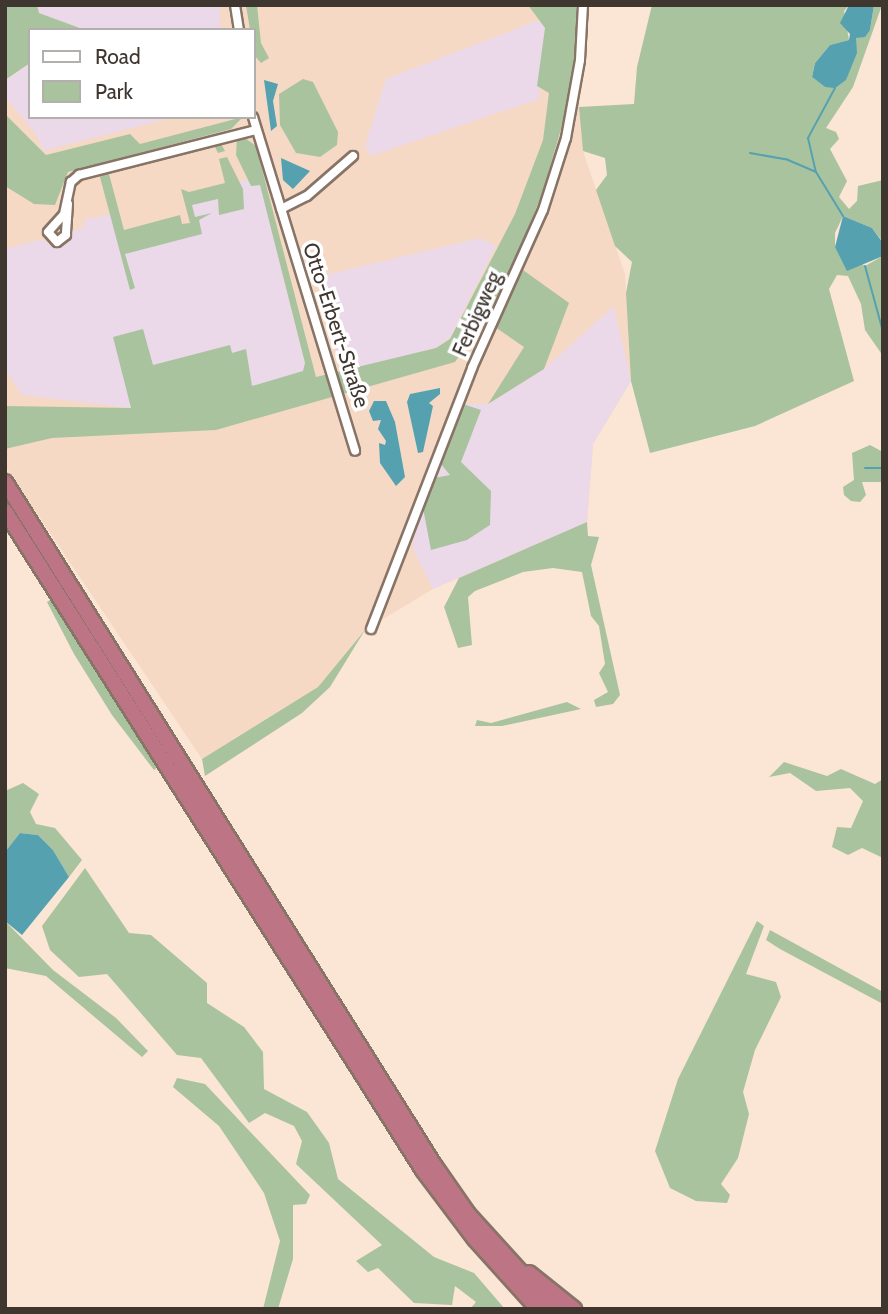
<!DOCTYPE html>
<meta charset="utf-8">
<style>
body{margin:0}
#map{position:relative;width:888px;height:1314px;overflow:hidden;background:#fbe5d5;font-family:Cabin,sans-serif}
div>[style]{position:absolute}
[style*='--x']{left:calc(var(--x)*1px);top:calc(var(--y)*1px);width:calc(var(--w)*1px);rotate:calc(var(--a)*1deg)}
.built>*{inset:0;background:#f6d9c5}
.industrial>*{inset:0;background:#ebd9ea}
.green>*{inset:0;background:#a9c39f}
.water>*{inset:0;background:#55a1b0}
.stream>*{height:2px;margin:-1px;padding:0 1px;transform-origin:1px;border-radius:1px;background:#55a1b0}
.roads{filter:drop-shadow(2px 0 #877466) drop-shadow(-2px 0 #877466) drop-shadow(0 2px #877466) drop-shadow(0 -2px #877466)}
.minor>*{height:8px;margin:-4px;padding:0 4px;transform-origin:4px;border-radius:4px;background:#fff}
.motorway>*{height:14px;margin:-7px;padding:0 7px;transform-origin:7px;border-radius:7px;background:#bd7585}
span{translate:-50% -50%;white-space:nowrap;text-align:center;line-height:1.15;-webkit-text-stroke:7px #fff;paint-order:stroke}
.street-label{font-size:21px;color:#3f3630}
.frame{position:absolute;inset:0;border:7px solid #3f3630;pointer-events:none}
.legend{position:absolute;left:28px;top:28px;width:228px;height:91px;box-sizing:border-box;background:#fff;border:2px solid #b2afac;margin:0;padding:9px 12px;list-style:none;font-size:21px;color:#3f3630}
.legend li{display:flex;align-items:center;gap:14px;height:35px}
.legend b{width:35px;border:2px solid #b2afac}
</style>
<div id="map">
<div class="built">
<div style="clip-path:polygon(evenodd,5px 5px,576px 5px,573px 25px,583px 151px,625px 274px,631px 381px,593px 444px,587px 522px,433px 589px,365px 630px,318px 687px,202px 759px,5px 466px,5px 449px,26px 443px,5px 407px,5px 5px,30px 30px,254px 30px,254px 117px,30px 117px,30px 30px)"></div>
</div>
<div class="industrial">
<div style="clip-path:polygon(37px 5px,220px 5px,220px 30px,85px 30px,39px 13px)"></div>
<div style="clip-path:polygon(539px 20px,545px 28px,539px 99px,371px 156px,365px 146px,386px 79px)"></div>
<div style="clip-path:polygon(30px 63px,30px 117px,175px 117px,43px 151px,36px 134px,5px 97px,5px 80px)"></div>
<div style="clip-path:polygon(262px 176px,316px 378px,131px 408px,22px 395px,5px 369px,5px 249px,44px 239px,49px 245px,65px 244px,70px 232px,85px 227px,84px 220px,116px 213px,121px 233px,180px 218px,182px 225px,190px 223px,184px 196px)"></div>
<div style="clip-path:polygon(480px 238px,496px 246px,450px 338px,436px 348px,345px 373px,326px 325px,321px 276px)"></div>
<div style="clip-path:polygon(614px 306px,631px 381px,593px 444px,587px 522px,433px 589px,413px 549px,414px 530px,463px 404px,488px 404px,544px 369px)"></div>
</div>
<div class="green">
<div style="clip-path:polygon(5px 5px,37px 5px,39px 13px,85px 30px,30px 30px,30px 63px,5px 80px)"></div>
<div style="clip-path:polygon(246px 5px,257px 5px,261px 43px,269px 58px,261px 63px,254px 55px,254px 30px,250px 30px)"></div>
<div style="clip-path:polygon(528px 5px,576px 5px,576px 58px,564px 119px,542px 194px,497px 304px,455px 362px,216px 430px,52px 438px,5px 449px,5px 406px,131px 408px,113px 337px,143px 329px,153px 365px,230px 345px,232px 353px,246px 349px,252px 386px,303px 371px,305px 363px,260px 185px,251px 186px,236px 155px,237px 138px,245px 138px,256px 146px,316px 377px,436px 348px,450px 339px,515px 214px,543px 140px,549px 93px,537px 86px,545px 28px)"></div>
<div style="clip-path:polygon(652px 5px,849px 5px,844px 11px,849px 40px,830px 45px,815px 63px,812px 77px,825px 87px,846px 80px,856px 38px,870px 30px,874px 5px,882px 5px,853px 87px,826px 128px,836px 132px,839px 139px,830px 149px,847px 181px,839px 197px,849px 209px,857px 201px,858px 186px,883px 180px,883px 242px,872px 228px,843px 216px,835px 233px,835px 247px,865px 266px,883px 256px,883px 356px,865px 330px,861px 304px,848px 276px,837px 275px,829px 289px,854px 381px,755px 426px,650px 453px,631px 381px,626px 293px,632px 262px,615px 246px,596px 190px,607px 175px,605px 158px,583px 151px,579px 107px,634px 104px,637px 67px)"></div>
<div style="clip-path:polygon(303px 79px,313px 82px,338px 132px,337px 145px,320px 157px,296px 153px,280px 125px,279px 94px)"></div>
<div style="clip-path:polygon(5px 114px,46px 155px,130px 134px,140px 144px,243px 117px,231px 129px,68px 172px,55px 205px,34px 204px,5px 186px)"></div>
<div style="clip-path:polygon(220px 142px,225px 151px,218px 153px,215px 147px,109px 174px,124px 230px,180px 215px,182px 224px,190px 223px,181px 189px,189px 192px,225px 183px,219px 159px,227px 157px,243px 189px,244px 209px,219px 215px,218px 199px,192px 205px,195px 217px,212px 213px,199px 220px,202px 234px,125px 254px,135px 288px,130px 290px,100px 177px,103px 172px)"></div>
<div style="clip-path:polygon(523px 270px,569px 303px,544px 369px,488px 404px,524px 347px,495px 327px)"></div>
<div style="clip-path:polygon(463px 404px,481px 410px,461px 462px,491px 491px,490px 525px,467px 540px,431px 550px,423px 508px,434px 478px,450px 475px,440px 463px)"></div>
<div style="clip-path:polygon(870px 445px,883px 452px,883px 482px,862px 482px,866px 495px,860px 502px,851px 501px,844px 495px,843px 487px,854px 480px,852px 453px)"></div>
<div style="clip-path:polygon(587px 522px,588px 536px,599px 537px,591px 565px,620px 695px,613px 704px,596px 707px,594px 700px,608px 692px,599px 673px,605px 664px,599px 626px,591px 616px,582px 572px,553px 568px,523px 572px,475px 591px,468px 597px,472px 645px,458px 648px,444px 607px,459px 578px)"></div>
<div style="clip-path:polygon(52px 599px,159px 766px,154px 770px,112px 715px,74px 654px,47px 602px)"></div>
<div style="clip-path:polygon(365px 630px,330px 687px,302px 713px,205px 776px,202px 759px,318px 687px)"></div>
<div style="clip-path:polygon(567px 702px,581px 709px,502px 726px,475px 726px,477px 720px,491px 723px)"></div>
<div style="clip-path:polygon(784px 762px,827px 776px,841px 769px,875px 784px,883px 779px,883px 858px,862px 848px,848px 855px,832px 847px,837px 827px,851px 828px,863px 801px,850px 788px,816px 791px,790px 773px,769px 777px)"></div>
<div style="clip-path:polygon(23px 783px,39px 794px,30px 812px,36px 824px,55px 828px,82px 860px,69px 877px,53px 850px,38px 835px,20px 833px,5px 852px,5px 791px)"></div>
<div style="clip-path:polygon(85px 868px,129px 933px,151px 935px,207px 983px,207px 1003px,244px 1027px,263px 1052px,264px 1089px,307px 1112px,329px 1143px,338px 1179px,434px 1257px,474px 1273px,505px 1309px,470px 1309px,476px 1302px,455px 1286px,452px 1305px,414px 1303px,378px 1268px,368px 1272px,356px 1261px,382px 1245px,296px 1164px,302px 1141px,294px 1126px,265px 1113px,249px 1123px,201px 1058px,177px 1055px,107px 974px,79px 977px,50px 950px,42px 926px)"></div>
<div style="clip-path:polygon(5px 921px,53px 970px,116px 1018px,148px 1051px,142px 1057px,46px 976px,5px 968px)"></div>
<div style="clip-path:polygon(757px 921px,764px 926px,746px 974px,776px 982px,781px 997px,755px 1050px,743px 1092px,749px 1114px,738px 1158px,721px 1184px,730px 1195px,727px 1203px,696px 1201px,670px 1188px,655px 1151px,678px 1079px)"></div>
<div style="clip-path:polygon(770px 930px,883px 992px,883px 1004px,780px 949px,766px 940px)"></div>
<div style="clip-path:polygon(177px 1078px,205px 1084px,310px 1195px,306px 1204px,293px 1205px,293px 1259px,278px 1309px,263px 1309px,280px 1241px,264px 1193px,219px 1126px,173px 1087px)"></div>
</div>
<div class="water">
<div style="clip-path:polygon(849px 5px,874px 5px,870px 30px,865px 37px,856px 38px,857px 53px,846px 80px,835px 88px,825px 87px,812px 77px,815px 63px,830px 45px,849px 40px,850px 34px,840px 23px)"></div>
<div style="clip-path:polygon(264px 80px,278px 84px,273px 101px,277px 126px,271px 131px)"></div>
<div style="clip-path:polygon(281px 158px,310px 171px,293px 189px,283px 180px)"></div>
<div style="clip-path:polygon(843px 216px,872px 228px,883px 243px,883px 256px,847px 271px,835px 247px)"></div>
<div style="clip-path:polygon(440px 388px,440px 394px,429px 403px,433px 406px,423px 452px,418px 453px,407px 402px,410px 394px)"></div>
<div style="clip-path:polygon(374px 401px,386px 401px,395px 422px,405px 477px,396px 486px,380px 463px,379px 443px,385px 445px,386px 441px,378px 429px,381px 420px,373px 421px,369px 411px)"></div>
<div style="clip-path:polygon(20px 833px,38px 835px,53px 850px,69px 877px,22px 935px,5px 921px,5px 852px)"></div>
</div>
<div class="stream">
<div style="--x:835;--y:88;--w:57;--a:118.4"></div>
<div style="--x:808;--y:138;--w:35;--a:77"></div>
<div style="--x:816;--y:172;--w:52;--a:58.5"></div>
<div style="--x:750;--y:153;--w:39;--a:10"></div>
<div style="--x:788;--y:160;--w:30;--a:23"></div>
<div style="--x:865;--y:266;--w:68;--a:74.7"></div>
<div style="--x:865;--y:468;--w:18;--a:0"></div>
</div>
<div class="roads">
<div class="minor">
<div style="--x:235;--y:5;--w:25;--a:81"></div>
<div style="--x:253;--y:117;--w:349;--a:73"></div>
<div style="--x:68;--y:204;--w:31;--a:94"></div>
<div style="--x:66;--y:235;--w:11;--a:142"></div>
<div style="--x:57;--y:242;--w:13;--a:-132"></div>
<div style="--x:48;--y:232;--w:24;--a:-48"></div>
<div style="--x:64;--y:214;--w:33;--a:-78"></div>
<div style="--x:71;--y:182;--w:11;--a:-41"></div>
<div style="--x:79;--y:175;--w:182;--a:-14.3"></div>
<div style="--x:281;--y:209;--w:29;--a:-27"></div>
<div style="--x:307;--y:196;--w:61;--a:-41"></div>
<div style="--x:371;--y:629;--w:280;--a:-68.8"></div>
<div style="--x:472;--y:368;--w:173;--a:-65.8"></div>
<div style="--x:543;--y:210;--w:76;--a:-72.3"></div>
<div style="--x:566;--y:138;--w:79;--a:-79.8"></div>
<div style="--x:580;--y:60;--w:55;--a:-86.9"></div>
</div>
<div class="motorway">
<div style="--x:5;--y:482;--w:807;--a:57.87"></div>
<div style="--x:434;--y:1165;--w:60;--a:55.2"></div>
<div style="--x:468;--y:1214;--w:128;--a:47.8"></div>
<div style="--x:5;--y:511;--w:780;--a:57.61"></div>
<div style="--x:423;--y:1170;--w:86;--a:53"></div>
<div style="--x:475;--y:1239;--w:94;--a:48"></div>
<div style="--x:529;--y:1273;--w:58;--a:38.7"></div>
</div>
</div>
<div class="street-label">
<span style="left:477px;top:314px;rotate:-66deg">Ferbigweg</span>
<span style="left:336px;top:325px;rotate:72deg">Otto-Erbert-Straße</span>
</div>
<div class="frame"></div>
<ul class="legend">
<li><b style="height:9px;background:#fff"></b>Road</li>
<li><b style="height:19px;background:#a9c39f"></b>Park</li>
</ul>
</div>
